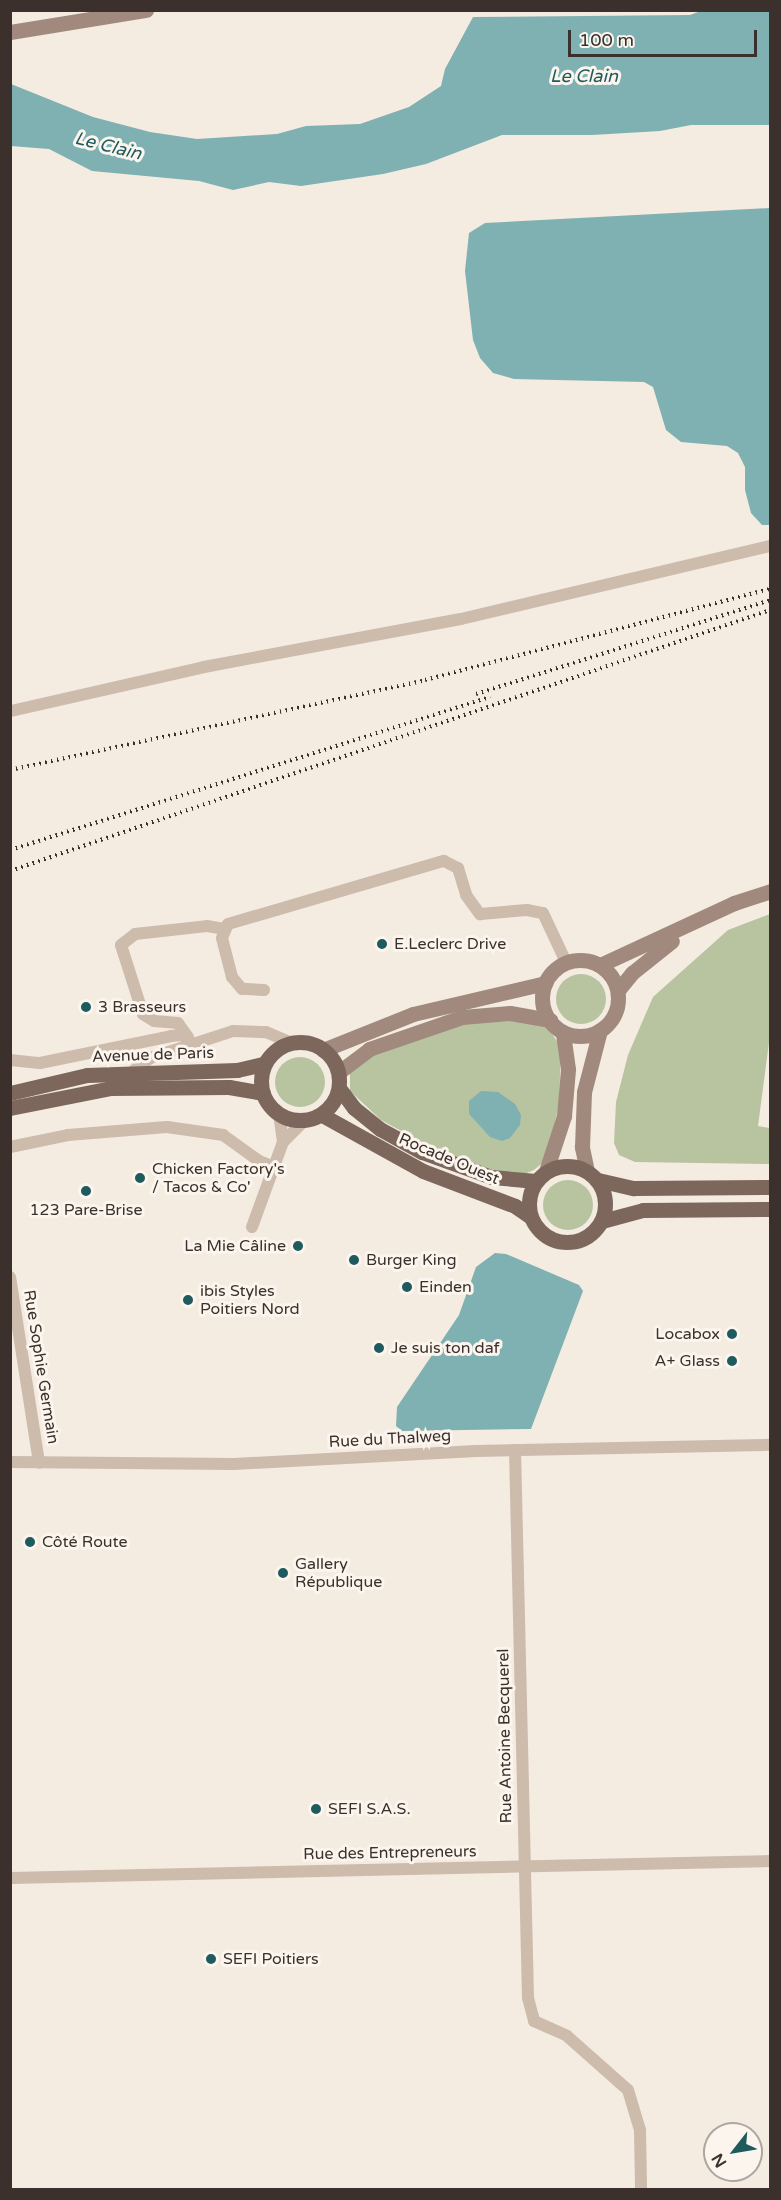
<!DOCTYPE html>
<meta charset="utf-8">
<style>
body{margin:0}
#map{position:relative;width:781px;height:2200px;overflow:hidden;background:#f4ebe1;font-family:"Varela Round",sans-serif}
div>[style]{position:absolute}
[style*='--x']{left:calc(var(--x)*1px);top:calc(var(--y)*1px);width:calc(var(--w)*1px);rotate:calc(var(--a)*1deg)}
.green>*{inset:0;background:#b8c4a0}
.round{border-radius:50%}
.water>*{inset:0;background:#7fb0b2}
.street>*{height:12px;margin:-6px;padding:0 6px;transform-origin:6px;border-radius:6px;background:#cdbbac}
.secondary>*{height:15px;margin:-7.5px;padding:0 7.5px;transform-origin:7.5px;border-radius:7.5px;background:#a18a7d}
.secondary>.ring{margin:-7.5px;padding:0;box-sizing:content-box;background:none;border:15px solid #a18a7d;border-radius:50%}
.primary>*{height:15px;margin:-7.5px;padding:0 7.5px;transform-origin:7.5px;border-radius:7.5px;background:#7d675c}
.primary>.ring{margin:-7.5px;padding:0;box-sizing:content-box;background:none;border:15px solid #7d675c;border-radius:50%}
.rail>*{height:4px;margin-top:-2px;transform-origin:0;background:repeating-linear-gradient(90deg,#3b302b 0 1.5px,transparent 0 6px)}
.dots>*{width:16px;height:16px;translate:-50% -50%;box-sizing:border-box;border:3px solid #fbf5ee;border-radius:50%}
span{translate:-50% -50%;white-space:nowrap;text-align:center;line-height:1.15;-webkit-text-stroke:6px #fbf5ee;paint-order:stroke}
.poi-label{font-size:16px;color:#3b302b}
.left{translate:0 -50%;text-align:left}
.right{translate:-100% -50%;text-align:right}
.street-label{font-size:16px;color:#3b302b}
.water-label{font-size:18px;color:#1f5a5e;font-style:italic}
.frame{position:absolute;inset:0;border:12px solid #3b302b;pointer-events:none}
.north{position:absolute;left:703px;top:2122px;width:60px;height:60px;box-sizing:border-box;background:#fbf5ee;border:2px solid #aea6a0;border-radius:50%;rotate:239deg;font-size:16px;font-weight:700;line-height:24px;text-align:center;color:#3b302b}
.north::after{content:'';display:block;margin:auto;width:21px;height:27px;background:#1f5a5e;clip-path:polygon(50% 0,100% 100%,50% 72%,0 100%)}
.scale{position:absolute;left:568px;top:30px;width:189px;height:27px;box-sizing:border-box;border:3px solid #3b302b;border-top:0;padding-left:8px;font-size:18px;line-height:21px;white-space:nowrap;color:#3b302b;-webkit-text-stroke:4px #fbf5ee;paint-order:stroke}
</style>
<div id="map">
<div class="green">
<div style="clip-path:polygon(770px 914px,770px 1035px,758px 1126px,770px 1128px,770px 1164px,635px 1162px,619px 1155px,614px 1143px,616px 1102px,628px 1055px,653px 997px,728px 930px)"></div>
<div class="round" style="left:556px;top:974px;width:50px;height:50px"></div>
<div style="clip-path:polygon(502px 1018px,540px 1024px,548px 1028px,561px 1047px,559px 1105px,546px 1160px,534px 1170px,522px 1175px,500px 1172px,440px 1152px,381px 1120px,350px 1091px,350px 1071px,371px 1056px,460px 1025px)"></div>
<div class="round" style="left:275px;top:1057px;width:50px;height:50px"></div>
<div class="round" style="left:543px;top:1180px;width:50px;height:50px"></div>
</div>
<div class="water">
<div style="clip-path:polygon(701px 11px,770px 11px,770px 125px,691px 125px,660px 131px,592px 135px,502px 135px,426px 164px,383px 174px,301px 186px,269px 182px,233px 190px,199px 181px,92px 171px,49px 149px,11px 146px,11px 84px,93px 117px,150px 132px,197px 139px,277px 134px,306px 126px,360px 124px,409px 107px,441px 86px,445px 69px,473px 17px,690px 15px)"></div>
<div style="clip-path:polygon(770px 208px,770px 525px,762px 525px,751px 513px,745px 490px,745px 467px,738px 453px,727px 446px,681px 442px,666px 430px,653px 387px,644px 382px,514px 379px,493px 373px,480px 358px,473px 340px,465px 271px,469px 233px,485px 223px)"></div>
<div style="clip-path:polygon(481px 1091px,498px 1092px,515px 1104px,521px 1115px,520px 1125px,510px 1138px,502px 1141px,490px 1137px,469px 1114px,469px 1101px)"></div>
<div style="clip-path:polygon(495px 1253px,506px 1254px,579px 1285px,583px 1291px,531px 1429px,402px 1431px,396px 1426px,397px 1407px,459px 1315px,476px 1267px)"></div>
</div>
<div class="street">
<div style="--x:11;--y:711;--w:198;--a:-12.8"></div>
<div style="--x:204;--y:667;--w:261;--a:-10.6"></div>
<div style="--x:461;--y:619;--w:318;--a:-13.3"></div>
<div style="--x:264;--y:990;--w:22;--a:-177"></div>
<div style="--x:242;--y:989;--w:16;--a:-130"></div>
<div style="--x:232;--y:977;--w:40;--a:-104.4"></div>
<div style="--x:222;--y:938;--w:15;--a:-67"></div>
<div style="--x:228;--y:924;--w:225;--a:-16.3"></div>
<div style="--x:444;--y:861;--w:16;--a:27"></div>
<div style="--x:458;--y:868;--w:28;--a:73"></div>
<div style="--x:466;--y:895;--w:24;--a:54"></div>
<div style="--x:480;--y:914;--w:47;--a:-4.9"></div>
<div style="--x:527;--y:910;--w:16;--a:11"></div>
<div style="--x:543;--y:913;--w:54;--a:64.9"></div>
<div style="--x:188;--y:1037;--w:17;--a:-126"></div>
<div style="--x:178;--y:1023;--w:24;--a:-175"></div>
<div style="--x:154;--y:1021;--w:13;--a:-148"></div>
<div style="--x:143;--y:1014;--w:72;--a:-107.7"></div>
<div style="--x:121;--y:945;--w:18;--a:-38"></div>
<div style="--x:135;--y:934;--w:72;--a:-6.3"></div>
<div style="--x:207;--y:926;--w:17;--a:10"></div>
<div style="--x:10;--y:1060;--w:30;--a:6"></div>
<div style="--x:40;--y:1063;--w:134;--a:-11.6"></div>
<div style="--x:171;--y:1036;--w:11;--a:-5"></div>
<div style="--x:182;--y:1035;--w:10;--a:37"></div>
<div style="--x:133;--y:1071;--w:21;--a:-37"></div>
<div style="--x:150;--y:1058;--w:87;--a:-18"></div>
<div style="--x:233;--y:1031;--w:33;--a:2"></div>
<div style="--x:266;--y:1032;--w:26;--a:23"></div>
<div style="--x:283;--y:1142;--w:30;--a:-45"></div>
<div style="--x:10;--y:1147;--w:59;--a:-11.7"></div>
<div style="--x:68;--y:1135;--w:99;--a:-4.6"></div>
<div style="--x:167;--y:1127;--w:57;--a:8.1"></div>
<div style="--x:223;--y:1135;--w:44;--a:35.8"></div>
<div style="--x:259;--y:1161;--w:17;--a:21"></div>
<div style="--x:252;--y:1227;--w:90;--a:-70"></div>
<div style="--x:283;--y:1142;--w:27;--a:-98"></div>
<div style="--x:10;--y:1277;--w:188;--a:81.1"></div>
<div style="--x:515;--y:1450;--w:548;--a:88.64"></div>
<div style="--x:528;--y:1998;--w:24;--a:75"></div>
<div style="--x:534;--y:2021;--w:36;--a:24"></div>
<div style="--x:567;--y:2036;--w:81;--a:41.5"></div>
<div style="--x:628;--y:2090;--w:42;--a:73.3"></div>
<div style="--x:640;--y:2130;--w:60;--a:89"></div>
<div style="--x:10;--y:1462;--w:224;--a:0.5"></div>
<div style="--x:234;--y:1464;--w:242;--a:-3.1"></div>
<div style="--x:476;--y:1451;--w:294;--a:-1.2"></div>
<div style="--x:10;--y:1878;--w:760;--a:-1.28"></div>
</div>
<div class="secondary">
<div style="--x:10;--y:32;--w:138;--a:-9.2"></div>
<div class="ring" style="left:542px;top:960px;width:61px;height:61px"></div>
<div style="--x:600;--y:965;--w:148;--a:-24.8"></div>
<div style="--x:734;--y:903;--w:38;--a:-18"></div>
<div style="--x:619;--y:989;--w:21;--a:-51"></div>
<div style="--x:632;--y:973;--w:51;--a:-38.7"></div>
<div style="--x:323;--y:1050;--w:97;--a:-21.8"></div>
<div style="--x:413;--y:1014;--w:136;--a:-13.2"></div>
<div style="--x:339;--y:1072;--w:38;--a:-37"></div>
<div style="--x:369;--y:1049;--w:98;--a:-19"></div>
<div style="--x:462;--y:1017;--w:48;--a:-4.8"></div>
<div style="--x:510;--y:1013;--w:41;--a:9.9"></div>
<div style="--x:546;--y:1171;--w:58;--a:-71.9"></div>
<div style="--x:564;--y:1116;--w:47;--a:-85.1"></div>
<div style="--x:568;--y:1069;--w:36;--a:-98"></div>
<div style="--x:587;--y:1171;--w:25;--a:-102"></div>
<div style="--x:582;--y:1147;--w:55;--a:-87.9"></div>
<div style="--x:584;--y:1092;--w:64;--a:-75.5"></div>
</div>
<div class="primary">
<div class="ring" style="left:261px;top:1042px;width:63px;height:63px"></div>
<div style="--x:339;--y:1088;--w:25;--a:53"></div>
<div style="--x:354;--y:1108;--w:33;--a:39"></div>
<div style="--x:380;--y:1129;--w:48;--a:28.7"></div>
<div style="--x:422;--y:1152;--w:74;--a:19.7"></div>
<div style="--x:492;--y:1177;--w:44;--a:5.2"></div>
<div style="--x:10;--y:1093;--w:79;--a:-13.2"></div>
<div style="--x:87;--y:1075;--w:150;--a:-1.9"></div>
<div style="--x:237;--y:1070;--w:27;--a:-13"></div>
<div style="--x:10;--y:1108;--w:103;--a:-11.2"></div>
<div style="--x:111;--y:1088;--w:118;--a:-0.5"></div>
<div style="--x:229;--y:1087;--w:34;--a:10"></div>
<div style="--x:322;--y:1115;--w:115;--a:29"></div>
<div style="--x:423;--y:1171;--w:98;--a:20.8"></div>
<div style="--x:515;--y:1206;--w:19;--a:35"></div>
<div class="ring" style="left:529px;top:1166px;width:61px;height:61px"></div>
<div style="--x:598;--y:1180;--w:37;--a:13"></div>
<div style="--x:634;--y:1188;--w:136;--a:-0.4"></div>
<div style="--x:602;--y:1221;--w:42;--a:-15"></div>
<div style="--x:643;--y:1210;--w:127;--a:-0.5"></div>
</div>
<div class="rail">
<div style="--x:476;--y:694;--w:309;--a:-17.7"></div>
<div style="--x:10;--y:770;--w:425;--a:-12.2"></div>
<div style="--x:425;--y:680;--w:357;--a:-14.8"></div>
<div style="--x:10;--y:850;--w:504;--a:-17.68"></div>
<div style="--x:10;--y:871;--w:804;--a:-18.95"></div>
</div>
<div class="dots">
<div style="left:382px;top:944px;background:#1f5a5e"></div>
<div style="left:86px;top:1007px;background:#1f5a5e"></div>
<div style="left:140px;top:1178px;background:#1f5a5e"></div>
<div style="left:86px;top:1191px;background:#1f5a5e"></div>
<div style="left:298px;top:1246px;background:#1f5a5e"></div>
<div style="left:354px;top:1260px;background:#1f5a5e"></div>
<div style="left:407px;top:1287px;background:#1f5a5e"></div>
<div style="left:188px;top:1300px;background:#1f5a5e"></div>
<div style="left:732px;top:1334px;background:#1f5a5e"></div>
<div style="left:379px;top:1348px;background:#1f5a5e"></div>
<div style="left:732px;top:1361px;background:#1f5a5e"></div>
<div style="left:30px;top:1542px;background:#1f5a5e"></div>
<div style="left:283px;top:1573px;background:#1f5a5e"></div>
<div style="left:316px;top:1809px;background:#1f5a5e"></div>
<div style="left:211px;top:1959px;background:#1f5a5e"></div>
</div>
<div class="poi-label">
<span class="left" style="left:394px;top:944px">E.Leclerc Drive</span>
<span class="left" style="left:98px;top:1007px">3 Brasseurs</span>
<span class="left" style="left:152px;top:1178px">Chicken Factory's<br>/ Tacos &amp; Co'</span>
<span style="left:86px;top:1210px">123 Pare-Brise</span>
<span class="right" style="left:286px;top:1246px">La Mie Câline</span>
<span class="left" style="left:366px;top:1260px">Burger King</span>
<span class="left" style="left:419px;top:1287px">Einden</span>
<span class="left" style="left:200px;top:1300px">ibis Styles<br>Poitiers Nord</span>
<span class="right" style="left:720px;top:1334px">Locabox</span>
<span class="left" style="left:391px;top:1348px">Je suis ton daf</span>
<span class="right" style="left:720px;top:1361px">A+ Glass</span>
<span class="left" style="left:42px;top:1542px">Côté Route</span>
<span class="left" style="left:295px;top:1573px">Gallery<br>République</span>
<span class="left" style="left:328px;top:1809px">SEFI S.A.S.</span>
<span class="left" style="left:223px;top:1959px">SEFI Poitiers</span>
</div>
<div class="street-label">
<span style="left:153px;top:1055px;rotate:-2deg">Avenue de Paris</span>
<span style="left:449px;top:1159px;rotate:23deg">Rocade Ouest</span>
<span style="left:41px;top:1367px;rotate:81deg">Rue Sophie Germain</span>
<span style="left:390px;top:1439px;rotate:-3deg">Rue du Thalweg</span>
<span style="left:505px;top:1736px;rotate:-91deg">Rue Antoine Becquerel</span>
<span style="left:390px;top:1853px;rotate:-1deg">Rue des Entrepreneurs</span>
</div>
<div class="water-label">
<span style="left:584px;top:76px">Le Clain</span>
<span style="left:108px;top:146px;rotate:14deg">Le Clain</span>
</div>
<div class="frame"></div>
<div class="north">N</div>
<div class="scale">100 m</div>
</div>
